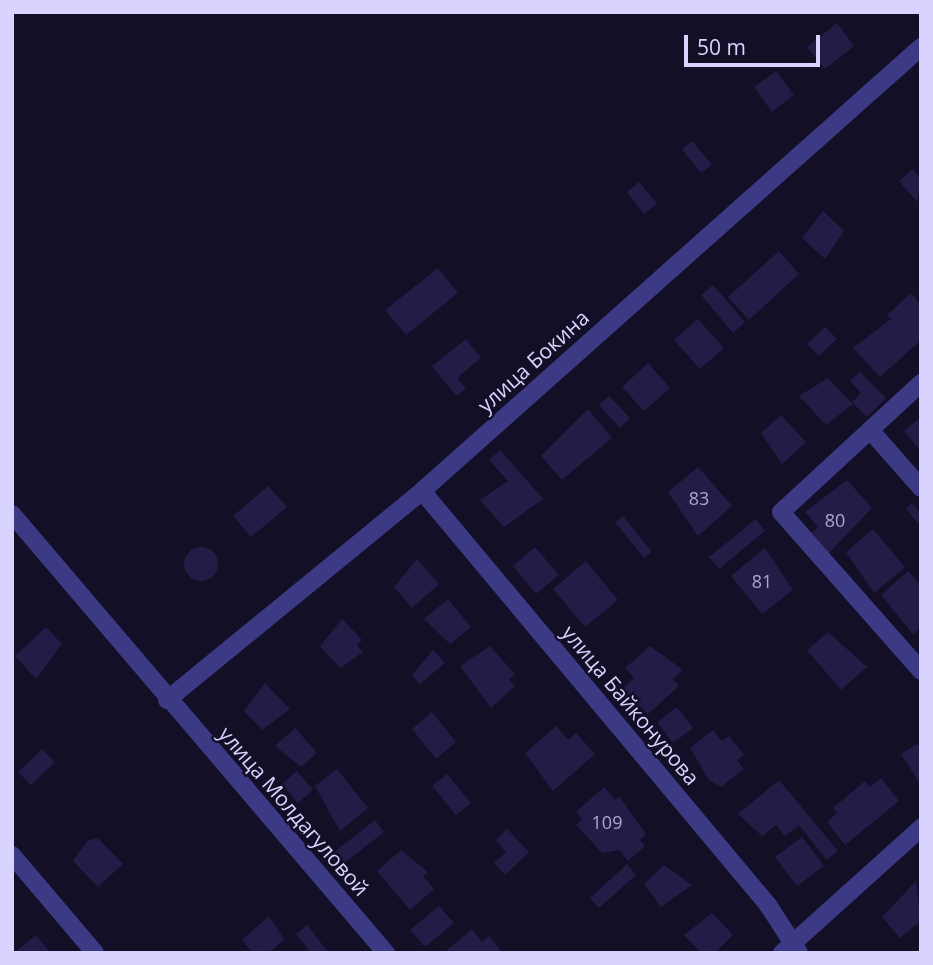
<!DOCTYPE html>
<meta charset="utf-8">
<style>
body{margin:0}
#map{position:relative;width:933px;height:965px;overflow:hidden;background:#130f26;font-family:"Open Sans",sans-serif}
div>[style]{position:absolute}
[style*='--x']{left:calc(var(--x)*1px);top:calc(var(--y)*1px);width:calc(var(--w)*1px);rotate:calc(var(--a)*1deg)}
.building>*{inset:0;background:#241b47}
.round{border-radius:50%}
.street>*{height:18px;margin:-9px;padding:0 9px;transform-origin:9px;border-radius:9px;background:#3d3a85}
span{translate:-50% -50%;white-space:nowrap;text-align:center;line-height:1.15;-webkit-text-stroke:5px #130f26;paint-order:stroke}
.number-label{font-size:18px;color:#aca6d1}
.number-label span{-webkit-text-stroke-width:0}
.street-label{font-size:21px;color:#d9d4ff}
.frame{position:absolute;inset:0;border:14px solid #d9d4ff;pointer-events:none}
.scale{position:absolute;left:684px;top:35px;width:136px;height:32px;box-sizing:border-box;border:4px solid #d9d4ff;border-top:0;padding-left:9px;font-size:21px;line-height:24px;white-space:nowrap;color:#d9d4ff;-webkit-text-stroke:5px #130f26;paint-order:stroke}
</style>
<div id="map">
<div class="building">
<div style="clip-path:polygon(837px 23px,854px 46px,825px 69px,807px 47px)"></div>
<div style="clip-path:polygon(776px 71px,794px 95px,772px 112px,754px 87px)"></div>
<div style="clip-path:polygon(692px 141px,712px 165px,701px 173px,682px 149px)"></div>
<div style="clip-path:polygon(913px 169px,921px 179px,917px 202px,899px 181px)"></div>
<div style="clip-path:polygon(639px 182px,657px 204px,644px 214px,627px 192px)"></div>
<div style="clip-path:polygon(823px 211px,844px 231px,825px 259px,802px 238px)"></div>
<div style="clip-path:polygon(779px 251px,799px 274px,749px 320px,728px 297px)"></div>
<div style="clip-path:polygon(438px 268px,458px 293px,406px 335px,385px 310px)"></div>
<div style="clip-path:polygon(713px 285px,745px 322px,733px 333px,701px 295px)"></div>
<div style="clip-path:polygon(911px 293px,921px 305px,921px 340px,880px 377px,853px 348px,891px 319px,887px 315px)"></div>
<div style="clip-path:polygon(698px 319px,724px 348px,700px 369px,674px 340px)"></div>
<div style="clip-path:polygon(825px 327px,837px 339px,819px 356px,807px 344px)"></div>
<div style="clip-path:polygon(466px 339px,481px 358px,457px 378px,466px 389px,456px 396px,432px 366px)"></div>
<div style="clip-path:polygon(648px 363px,670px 388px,644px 411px,622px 387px)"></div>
<div style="clip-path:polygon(860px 372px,886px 398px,867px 417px,852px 402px,861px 393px,850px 381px)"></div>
<div style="clip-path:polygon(828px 378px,853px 404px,826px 425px,799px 396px)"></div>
<div style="clip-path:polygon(609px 396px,630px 418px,620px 428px,599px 405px)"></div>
<div style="clip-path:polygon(588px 409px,612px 438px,562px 480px,541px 456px)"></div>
<div style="clip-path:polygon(781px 415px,806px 442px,782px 464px,761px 433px)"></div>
<div style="clip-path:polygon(921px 417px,921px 451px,904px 431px)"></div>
<div style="clip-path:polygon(500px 450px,543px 499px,504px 527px,480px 500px,508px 481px,489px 460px)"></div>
<div style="clip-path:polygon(698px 467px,732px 506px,698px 536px,668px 492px)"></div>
<div style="clip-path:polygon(847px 480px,872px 508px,828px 554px,810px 534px,818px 527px,805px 512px)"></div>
<div style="clip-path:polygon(268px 486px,287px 507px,251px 537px,233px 516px)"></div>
<div style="clip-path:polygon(912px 503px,921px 513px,921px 527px,906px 509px)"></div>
<div style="clip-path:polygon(623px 516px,652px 552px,644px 558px,615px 522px)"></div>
<div style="clip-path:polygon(756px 519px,765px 531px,719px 569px,709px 557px)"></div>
<div style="clip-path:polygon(873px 529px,905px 567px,874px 593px,846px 552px)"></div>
<div style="clip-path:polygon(535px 547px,559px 575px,536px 594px,513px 566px)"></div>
<div class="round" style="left:184px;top:547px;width:34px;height:34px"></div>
<div style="clip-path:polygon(765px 548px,793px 590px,762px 614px,731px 576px)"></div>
<div style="clip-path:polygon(417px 559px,439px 584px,412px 608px,394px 587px)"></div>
<div style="clip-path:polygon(586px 561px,618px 600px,585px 627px,553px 589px)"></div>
<div style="clip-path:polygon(908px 571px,921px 586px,921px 628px,913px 634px,881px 595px)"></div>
<div style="clip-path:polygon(448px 599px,471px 627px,450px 644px,424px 619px)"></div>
<div style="clip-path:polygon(342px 619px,362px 640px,357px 645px,363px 652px,340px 668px,320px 646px)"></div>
<div style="clip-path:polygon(46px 627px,62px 644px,36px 679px,15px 656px)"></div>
<div style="clip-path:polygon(828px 632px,867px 667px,841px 690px,807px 650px)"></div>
<div style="clip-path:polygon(490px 646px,515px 674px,509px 679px,515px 686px,491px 708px,460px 666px)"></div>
<div style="clip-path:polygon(650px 646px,683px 670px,673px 679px,679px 686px,648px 714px,622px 689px,634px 678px,625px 668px)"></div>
<div style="clip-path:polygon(433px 650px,445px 663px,420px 684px,412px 675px)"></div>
<div style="clip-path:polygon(265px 683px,290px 709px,262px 730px,244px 711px)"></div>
<div style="clip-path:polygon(677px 707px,693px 728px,673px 743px,657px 722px)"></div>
<div style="clip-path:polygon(432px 712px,456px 742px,436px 759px,412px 729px)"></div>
<div style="clip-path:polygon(556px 726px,568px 740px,576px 733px,595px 754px,553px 791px,525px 753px)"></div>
<div style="clip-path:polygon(295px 728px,317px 753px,301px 767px,275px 746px)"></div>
<div style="clip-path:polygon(713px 730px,722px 741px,729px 736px,744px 755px,737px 760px,744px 769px,721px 787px,709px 780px,690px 748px)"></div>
<div style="clip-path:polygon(917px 744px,921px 748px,921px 785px,901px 754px)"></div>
<div style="clip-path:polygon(42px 749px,55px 762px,31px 785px,18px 772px)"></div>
<div style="clip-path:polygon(337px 769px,368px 808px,340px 831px,315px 786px)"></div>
<div style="clip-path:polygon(297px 771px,313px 790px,298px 803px,282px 784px)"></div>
<div style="clip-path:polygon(447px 774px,471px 803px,456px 815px,432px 786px)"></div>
<div style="clip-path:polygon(881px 778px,899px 801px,845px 845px,827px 822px,837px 813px,833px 808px,865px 781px,870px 787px)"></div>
<div style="clip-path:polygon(779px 780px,838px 851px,827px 860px,799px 825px,785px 836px,776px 825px,762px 836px,738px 814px)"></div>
<div style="clip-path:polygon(604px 787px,615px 800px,619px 796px,646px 834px,640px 840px,645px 846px,628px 861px,619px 850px,602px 853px,576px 825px,582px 819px,576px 812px)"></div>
<div style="clip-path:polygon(375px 820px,384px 832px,338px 868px,329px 856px)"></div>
<div style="clip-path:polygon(507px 829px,529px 852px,505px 875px,494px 863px,506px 852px,496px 840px)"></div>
<div style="clip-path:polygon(802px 837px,824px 866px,797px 886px,775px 857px)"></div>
<div style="clip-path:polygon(98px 838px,123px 864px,98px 887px,73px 861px,87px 841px)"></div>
<div style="clip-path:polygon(401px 850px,428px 872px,423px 876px,434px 889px,410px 910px,377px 871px)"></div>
<div style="clip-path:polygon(627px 864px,636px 875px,599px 908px,590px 898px)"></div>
<div style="clip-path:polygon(664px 865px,692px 885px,661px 907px,644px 884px)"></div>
<div style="clip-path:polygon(916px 881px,921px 921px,900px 938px,882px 917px)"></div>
<div style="clip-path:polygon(439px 906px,454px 923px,425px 947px,410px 930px)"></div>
<div style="clip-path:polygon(712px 913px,733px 935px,715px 953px,701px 953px,684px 935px)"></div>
<div style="clip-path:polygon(269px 916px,284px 939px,269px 953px,253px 953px,242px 940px)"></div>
<div style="clip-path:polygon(307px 925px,329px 953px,311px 953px,296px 934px)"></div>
<div style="clip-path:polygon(472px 929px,482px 942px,489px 936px,503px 953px,444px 953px)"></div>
<div style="clip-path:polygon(36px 935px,51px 953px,14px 953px)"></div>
</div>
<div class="street">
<div style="--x:921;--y:383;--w:190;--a:137.3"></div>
<div style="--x:781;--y:512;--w:212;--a:48.6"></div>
<div style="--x:871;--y:431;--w:76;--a:48.7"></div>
<div style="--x:422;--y:491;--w:540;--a:50.11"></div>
<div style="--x:768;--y:905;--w:57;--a:57.1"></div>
<div style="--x:12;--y:514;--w:577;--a:49.57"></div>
<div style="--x:167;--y:700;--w:330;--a:-39.3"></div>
<div style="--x:422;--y:491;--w:668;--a:-41.66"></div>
<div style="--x:12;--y:855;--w:128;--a:49.7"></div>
<div style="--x:782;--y:953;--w:187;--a:-42"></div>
</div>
<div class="number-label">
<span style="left:699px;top:498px">83</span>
<span style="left:835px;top:520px">80</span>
<span style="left:762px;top:581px">81</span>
<span style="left:607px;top:822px">109</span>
</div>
<div class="street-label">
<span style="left:533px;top:361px;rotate:-42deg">улица Бокина</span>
<span style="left:631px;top:705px;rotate:50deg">улица Байконурова</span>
<span style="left:294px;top:811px;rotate:49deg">улица Молдагуловой</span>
</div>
<div class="frame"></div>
<div class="scale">50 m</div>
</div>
